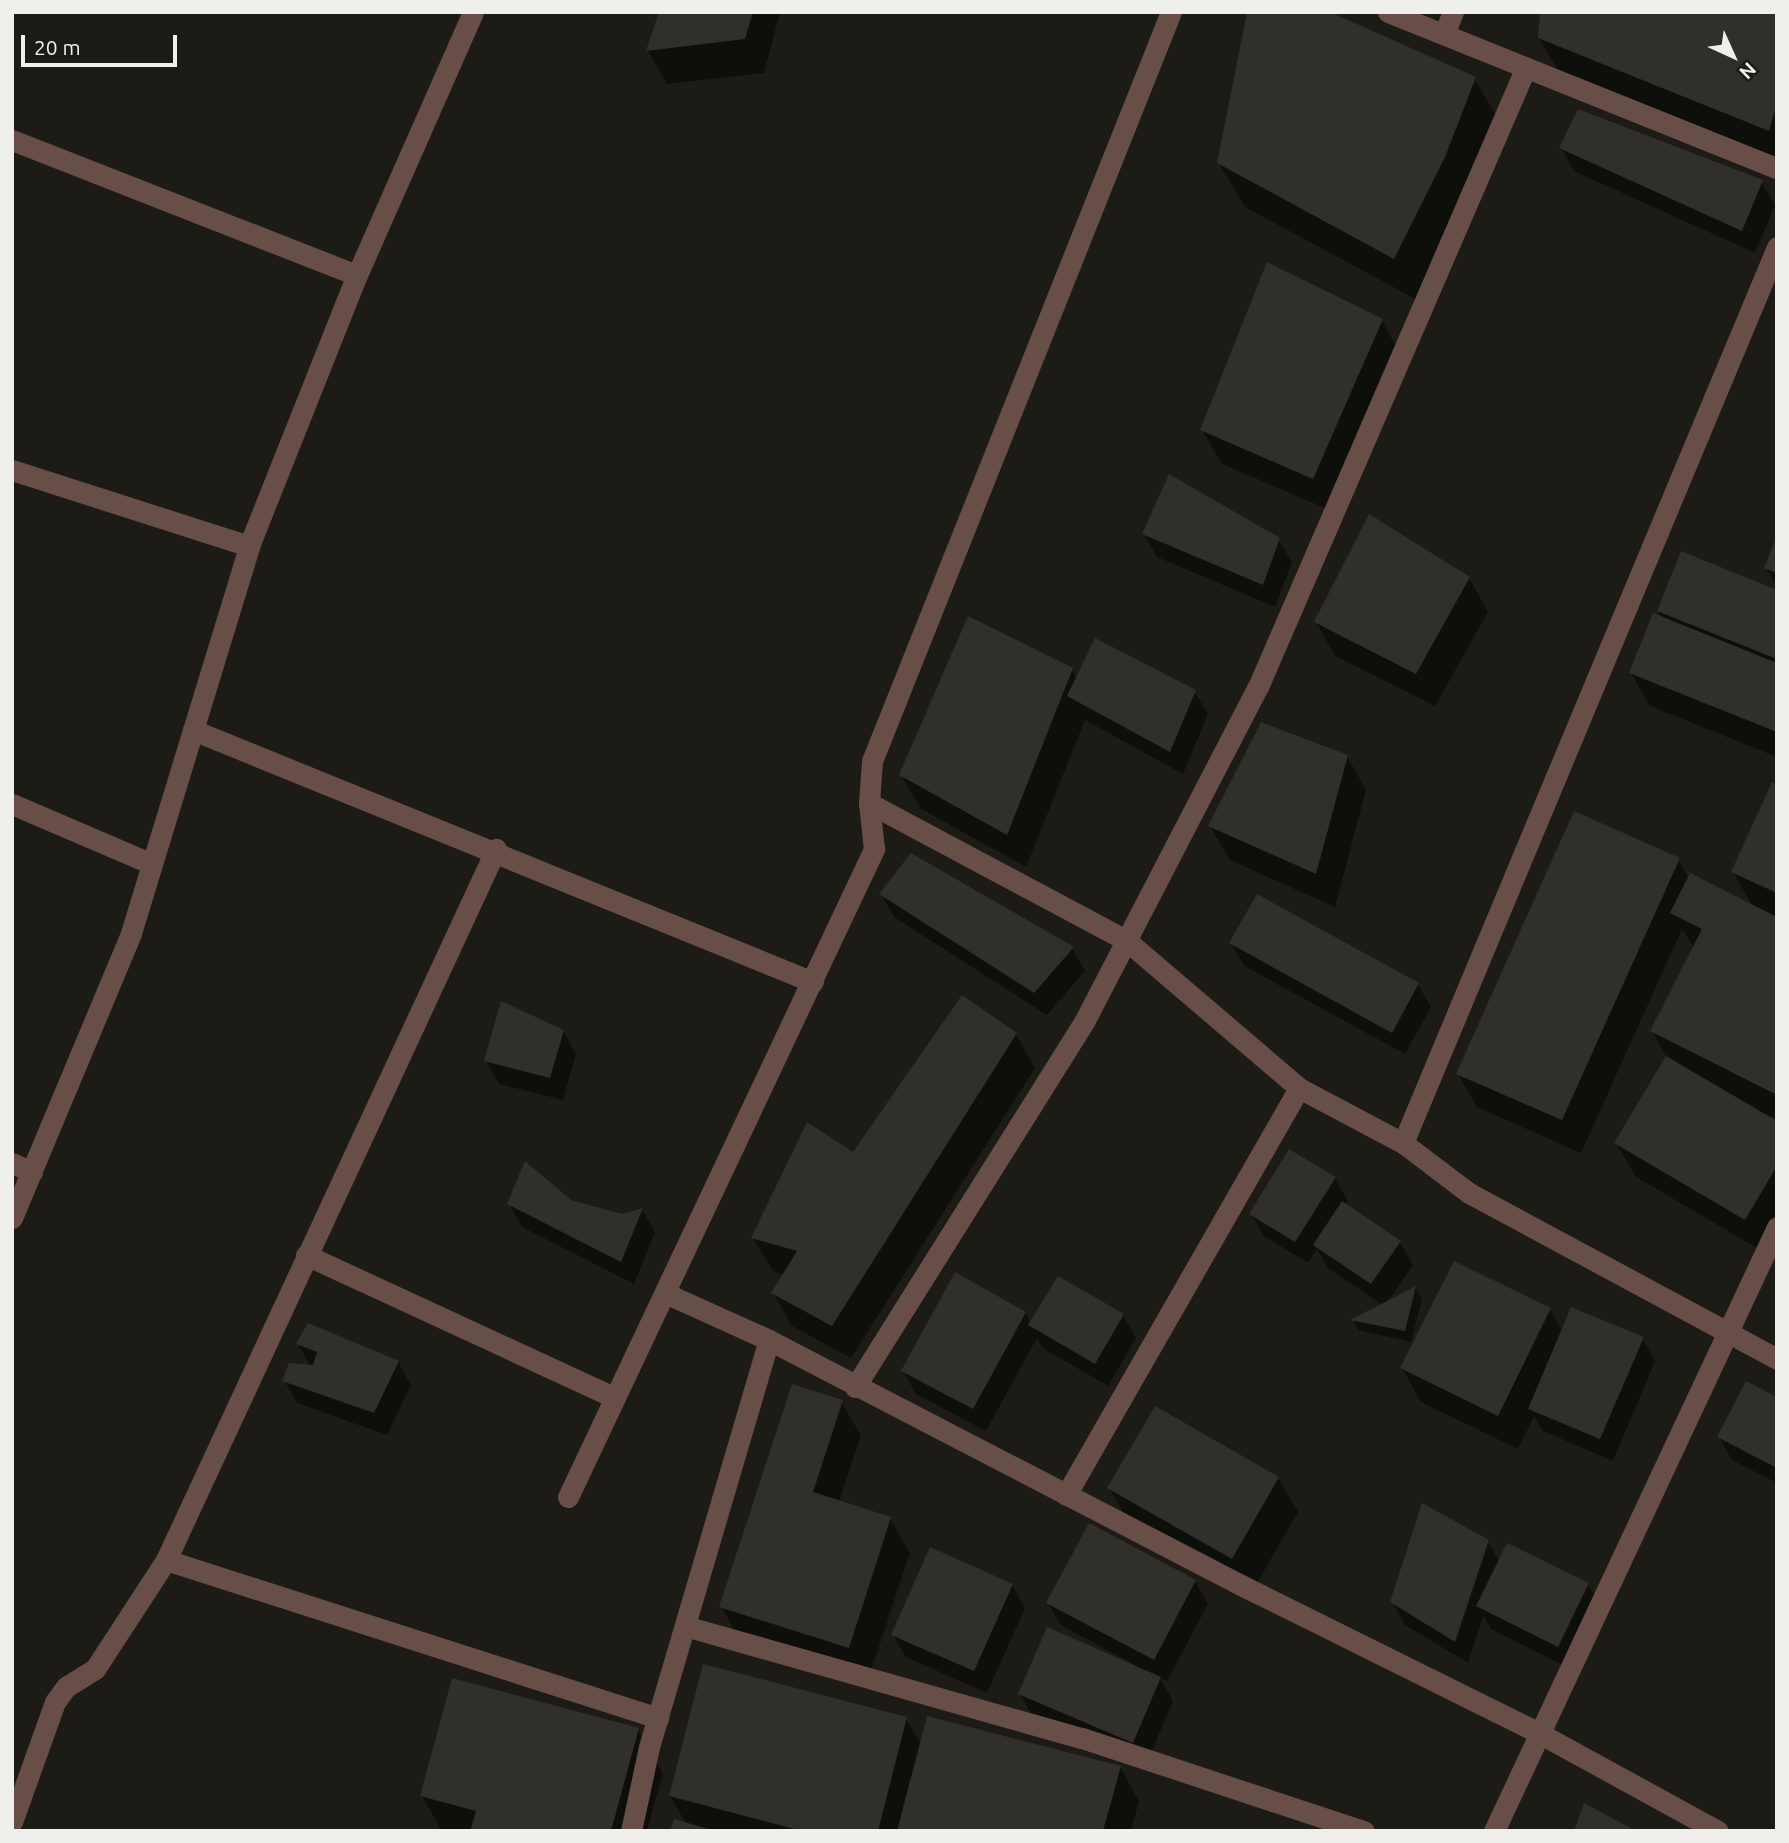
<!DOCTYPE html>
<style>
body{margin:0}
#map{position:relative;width:1789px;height:1843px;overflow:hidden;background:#1c1b15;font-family:Ubuntu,sans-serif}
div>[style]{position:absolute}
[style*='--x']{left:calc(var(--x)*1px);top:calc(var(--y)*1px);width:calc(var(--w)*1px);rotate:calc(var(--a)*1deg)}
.shadow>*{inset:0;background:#0007}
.building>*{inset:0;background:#312f2a}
.minor>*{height:21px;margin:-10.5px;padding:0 10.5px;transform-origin:10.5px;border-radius:10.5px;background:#684e48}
span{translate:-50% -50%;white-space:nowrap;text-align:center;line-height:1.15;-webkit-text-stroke:5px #1c1b15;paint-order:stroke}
.frame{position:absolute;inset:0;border:14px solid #efefeb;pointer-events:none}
.north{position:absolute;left:1698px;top:21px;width:70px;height:70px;-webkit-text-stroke:5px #1c1b15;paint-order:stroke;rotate:135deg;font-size:19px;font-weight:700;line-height:28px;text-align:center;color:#efefeb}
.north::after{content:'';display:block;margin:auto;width:24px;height:32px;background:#efefeb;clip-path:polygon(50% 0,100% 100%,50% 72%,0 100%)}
.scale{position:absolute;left:21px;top:35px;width:156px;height:32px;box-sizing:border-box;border:4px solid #efefeb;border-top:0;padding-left:9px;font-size:21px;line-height:24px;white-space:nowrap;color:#efefeb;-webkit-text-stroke:5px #1c1b15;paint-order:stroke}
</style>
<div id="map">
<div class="shadow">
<div style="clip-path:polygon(661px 12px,780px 12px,764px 73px,667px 84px,648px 51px)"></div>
<div style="clip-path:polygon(1777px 12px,1777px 166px,1565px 82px,1539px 38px)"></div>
<div style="clip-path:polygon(1474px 78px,1500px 122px,1419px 301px,1245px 207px,1219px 163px)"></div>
<div style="clip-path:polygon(1561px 148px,1761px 182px,1775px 205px,1755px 253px,1574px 171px)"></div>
<div style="clip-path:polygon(1382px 321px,1401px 355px,1332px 511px,1222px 464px,1202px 430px)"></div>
<div style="clip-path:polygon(1144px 534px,1278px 539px,1292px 562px,1275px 607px,1157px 557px)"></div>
<div style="clip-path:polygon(1777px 541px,1777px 587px,1766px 568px)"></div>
<div style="clip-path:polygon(1469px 578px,1488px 612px,1435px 706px,1335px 656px,1316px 622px)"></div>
<div style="clip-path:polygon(1777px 592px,1777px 757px,1650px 706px,1631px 673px,1663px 619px,1658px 611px)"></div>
<div style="clip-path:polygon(1072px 670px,1077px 679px,1194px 691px,1208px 714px,1183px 774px,1085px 720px,1026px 867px,921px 809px,901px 775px)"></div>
<div style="clip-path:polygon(1347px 756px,1366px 790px,1335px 907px,1230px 860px,1210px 826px)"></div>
<div style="clip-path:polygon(1777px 786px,1777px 1118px,1759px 1113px,1777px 1123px,1777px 1232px,1764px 1252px,1636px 1177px,1616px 1143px,1667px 1058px,1652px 1031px,1694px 948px,1682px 929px,1581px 1153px,1477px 1107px,1458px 1074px,1678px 860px,1689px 879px,1753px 907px,1733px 872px)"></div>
<div style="clip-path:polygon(881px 894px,1072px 948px,1085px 971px,1047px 1015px,894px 917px)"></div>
<div style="clip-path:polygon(1231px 943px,1418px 985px,1431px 1007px,1405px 1054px,1244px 966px)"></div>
<div style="clip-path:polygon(563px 1031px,576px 1054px,563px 1100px,499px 1084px,486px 1061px)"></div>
<div style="clip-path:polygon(1016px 1034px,1035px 1068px,851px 1358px,792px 1326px,773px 1293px,784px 1275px,773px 1271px,753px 1238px,854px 1154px)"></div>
<div style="clip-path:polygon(1335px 1179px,1348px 1201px,1345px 1205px,1400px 1242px,1413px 1265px,1386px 1304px,1416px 1289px,1422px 1299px,1411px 1342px,1358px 1330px,1353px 1320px,1383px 1305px,1328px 1268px,1317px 1249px,1308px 1263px,1264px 1236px,1251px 1214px)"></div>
<div style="clip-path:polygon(570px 1201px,622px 1216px,642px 1210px,655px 1232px,634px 1284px,522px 1227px,509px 1204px)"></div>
<div style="clip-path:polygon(1454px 1263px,1550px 1310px,1563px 1332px,1642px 1338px,1655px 1361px,1613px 1461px,1543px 1431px,1534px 1416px,1518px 1449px,1421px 1402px,1402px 1368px)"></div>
<div style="clip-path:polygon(1025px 1313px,1031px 1323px,1123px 1315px,1136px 1338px,1108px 1386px,1043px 1348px,1037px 1338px,986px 1431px,916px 1394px,903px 1371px)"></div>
<div style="clip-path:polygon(298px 1344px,398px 1362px,411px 1385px,387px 1435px,297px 1403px,284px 1380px,311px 1367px)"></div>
<div style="clip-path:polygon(1777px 1399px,1777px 1483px,1732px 1460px,1719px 1437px)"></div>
<div style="clip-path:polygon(841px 1402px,861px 1435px,839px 1502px,890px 1519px,910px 1553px,868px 1680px,740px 1640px,721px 1606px)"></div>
<div style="clip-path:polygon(1278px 1478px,1298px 1512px,1252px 1592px,1129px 1522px,1109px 1488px)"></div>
<div style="clip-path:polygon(1487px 1541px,1500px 1562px,1588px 1584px,1601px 1607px,1571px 1669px,1491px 1629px,1483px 1616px,1468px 1663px,1405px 1625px,1392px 1602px)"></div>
<div style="clip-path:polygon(1195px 1581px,1208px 1604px,1167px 1681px,1160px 1678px,1173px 1701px,1146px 1765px,1033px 1717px,1020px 1694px,1133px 1664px,1061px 1625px,1048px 1603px)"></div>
<div style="clip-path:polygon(1012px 1585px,1025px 1608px,987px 1693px,906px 1657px,893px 1635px)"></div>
<div style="clip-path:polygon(906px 1719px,921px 1744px,1120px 1767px,1139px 1801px,1131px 1831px,672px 1831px,687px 1825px,670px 1796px)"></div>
<div style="clip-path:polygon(638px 1730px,663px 1773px,647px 1831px,442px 1831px,422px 1796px)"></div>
</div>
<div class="building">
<div style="clip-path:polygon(659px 12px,753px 12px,745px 39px,646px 51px)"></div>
<div style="clip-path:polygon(1247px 12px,1330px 12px,1476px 77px,1445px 157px,1394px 259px,1217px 163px)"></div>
<div style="clip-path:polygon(1540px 12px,1777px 12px,1777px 103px,1769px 131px,1538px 38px)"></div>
<div style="clip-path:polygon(1578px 109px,1763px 180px,1742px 231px,1559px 148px)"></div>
<div style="clip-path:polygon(1267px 262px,1383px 319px,1313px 479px,1200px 430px)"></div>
<div style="clip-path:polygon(1169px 474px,1280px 538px,1263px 585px,1142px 534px)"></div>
<div style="clip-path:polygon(1369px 514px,1470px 577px,1416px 674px,1314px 622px)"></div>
<div style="clip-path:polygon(1777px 536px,1777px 573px,1764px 568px)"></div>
<div style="clip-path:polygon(1681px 551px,1777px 590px,1777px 659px,1657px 611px)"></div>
<div style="clip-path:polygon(1653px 613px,1777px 663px,1777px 732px,1629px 673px)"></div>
<div style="clip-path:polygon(968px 616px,1073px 668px,1007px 835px,899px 775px)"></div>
<div style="clip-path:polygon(1095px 638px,1196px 690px,1170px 752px,1067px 696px)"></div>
<div style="clip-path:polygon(1261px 722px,1348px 755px,1316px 874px,1208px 826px)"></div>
<div style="clip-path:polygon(1772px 782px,1777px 785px,1777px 893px,1731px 872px)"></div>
<div style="clip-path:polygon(1574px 811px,1680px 858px,1562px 1120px,1456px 1074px)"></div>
<div style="clip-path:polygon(911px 853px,1074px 947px,1034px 993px,879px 894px)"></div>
<div style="clip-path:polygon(1690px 873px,1777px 917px,1777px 1095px,1650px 1031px,1702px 929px,1670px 913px)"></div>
<div style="clip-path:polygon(1257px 894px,1419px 983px,1392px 1033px,1229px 943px)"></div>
<div style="clip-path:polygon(962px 995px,1017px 1033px,832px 1326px,771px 1293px,797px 1251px,751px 1238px,807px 1122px,853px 1152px)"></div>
<div style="clip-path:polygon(501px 1001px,564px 1030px,550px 1078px,484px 1061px)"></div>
<div style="clip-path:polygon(1666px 1056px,1777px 1121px,1777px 1166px,1745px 1220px,1614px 1143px)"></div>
<div style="clip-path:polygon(1289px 1149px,1336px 1177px,1295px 1242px,1249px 1214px)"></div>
<div style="clip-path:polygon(525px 1161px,571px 1200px,622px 1214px,643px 1208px,621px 1262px,507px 1204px)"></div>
<div style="clip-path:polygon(1342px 1201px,1401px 1241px,1371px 1284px,1313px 1245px)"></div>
<div style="clip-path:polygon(1454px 1261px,1551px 1308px,1498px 1416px,1400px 1368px)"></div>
<div style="clip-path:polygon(955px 1272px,1026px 1312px,973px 1409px,901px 1371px)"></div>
<div style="clip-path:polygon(1058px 1276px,1124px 1314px,1095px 1364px,1028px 1325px)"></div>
<div style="clip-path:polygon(1416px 1286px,1405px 1331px,1350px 1320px)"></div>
<div style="clip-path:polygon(1571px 1307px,1644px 1337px,1600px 1439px,1528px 1409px)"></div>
<div style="clip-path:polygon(308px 1323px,399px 1361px,374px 1413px,282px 1381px,289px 1363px,313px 1365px,317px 1352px,296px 1344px)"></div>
<div style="clip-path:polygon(1746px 1381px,1777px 1397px,1777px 1468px,1717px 1437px)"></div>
<div style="clip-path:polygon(792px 1384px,843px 1400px,813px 1492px,891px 1517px,849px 1648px,719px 1607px)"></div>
<div style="clip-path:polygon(1155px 1406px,1279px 1477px,1232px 1559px,1107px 1488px)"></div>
<div style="clip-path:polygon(1422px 1503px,1489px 1540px,1455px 1642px,1390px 1602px)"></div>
<div style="clip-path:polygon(1089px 1523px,1196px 1580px,1154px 1660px,1046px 1603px)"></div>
<div style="clip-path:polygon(1507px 1543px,1589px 1583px,1558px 1647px,1476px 1606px)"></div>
<div style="clip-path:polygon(930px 1547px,1013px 1584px,974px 1671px,891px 1635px)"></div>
<div style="clip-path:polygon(1047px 1627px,1161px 1677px,1133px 1743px,1018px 1694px)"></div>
<div style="clip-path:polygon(703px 1664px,907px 1717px,878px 1831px,802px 1831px,669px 1796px)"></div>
<div style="clip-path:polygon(452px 1678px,639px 1728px,611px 1831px,470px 1831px,476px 1811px,420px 1796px)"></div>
<div style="clip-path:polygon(927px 1716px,1121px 1766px,1103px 1831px,897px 1831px)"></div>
<div style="clip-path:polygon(1584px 1803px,1636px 1831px,1574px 1831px)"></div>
<div style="clip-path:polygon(674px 1819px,712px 1830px,712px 1831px,670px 1831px)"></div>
</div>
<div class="minor">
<div style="--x:1388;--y:12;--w:419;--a:21.9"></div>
<div style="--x:1444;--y:34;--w:24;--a:-68"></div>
<div style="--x:12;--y:140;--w:370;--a:21.4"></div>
<div style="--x:12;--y:470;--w:249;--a:17.8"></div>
<div style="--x:193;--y:730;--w:669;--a:22.12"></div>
<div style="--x:869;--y:803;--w:293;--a:28.1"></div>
<div style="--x:1127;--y:941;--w:226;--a:40.5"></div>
<div style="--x:1299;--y:1088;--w:118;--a:27.9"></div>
<div style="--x:1403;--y:1143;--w:83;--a:37.1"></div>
<div style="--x:1469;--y:1193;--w:350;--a:28.3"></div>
<div style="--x:12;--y:804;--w:152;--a:23.2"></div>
<div style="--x:1403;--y:1143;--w:971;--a:-67.34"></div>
<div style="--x:12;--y:1163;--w:22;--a:24"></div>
<div style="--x:12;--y:1218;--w:309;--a:-67.3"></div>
<div style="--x:131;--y:933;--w:405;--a:-73"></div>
<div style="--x:249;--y:546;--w:292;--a:-68.3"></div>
<div style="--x:357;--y:275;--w:287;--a:-66.2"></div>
<div style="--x:306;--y:1255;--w:340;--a:24.8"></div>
<div style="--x:665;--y:1293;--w:114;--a:24.3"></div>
<div style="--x:769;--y:1340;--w:532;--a:27.43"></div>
<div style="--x:1241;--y:1585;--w:330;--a:26.4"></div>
<div style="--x:1537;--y:1732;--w:206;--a:28.7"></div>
<div style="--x:855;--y:1387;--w:431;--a:-57.9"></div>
<div style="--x:1084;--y:1022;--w:377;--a:-62.6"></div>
<div style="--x:1258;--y:687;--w:675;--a:-66.62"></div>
<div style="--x:1066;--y:1495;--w:469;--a:-60.2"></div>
<div style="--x:568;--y:1497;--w:717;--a:-64.72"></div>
<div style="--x:874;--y:849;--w:46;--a:-96.2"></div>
<div style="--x:869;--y:803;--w:42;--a:-85.9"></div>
<div style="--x:872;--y:761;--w:806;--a:-68.24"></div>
<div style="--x:166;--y:1560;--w:517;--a:17.8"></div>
<div style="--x:685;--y:1626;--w:412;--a:15.8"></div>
<div style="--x:1082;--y:1738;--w:297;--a:18.3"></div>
<div style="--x:12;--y:1822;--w:127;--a:-70.3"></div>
<div style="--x:55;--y:1702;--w:19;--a:-54"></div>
<div style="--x:66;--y:1687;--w:34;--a:-32"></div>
<div style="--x:95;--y:1669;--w:130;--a:-56.9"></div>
<div style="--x:166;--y:1560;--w:784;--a:-65.1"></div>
<div style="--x:631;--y:1831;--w:86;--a:-77.9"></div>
<div style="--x:649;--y:1747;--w:424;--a:-73.6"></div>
<div style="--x:1494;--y:1831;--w:667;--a:-64.89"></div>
</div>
<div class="frame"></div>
<div class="north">N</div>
<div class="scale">20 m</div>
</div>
